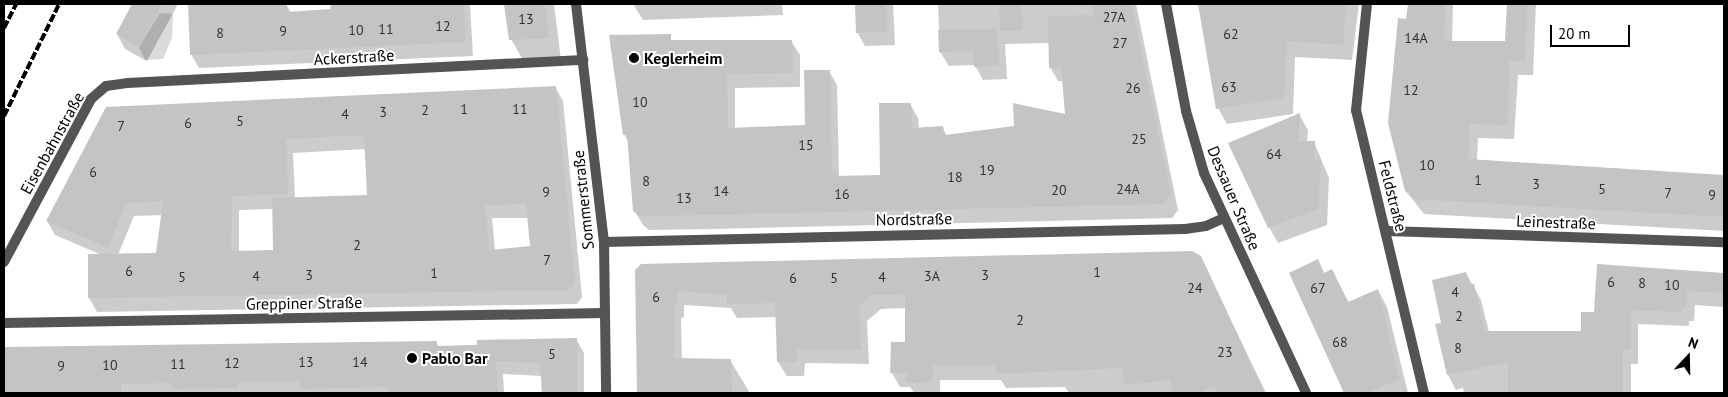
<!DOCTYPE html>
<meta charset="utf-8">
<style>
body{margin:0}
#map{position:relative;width:1728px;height:397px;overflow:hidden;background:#fff;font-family:"PT Sans",sans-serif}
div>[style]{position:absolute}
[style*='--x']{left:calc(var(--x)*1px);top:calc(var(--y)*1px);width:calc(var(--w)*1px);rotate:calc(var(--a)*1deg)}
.green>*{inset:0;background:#dbdbdb}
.shadow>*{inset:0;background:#0003}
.building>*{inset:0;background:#c4c4c4}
.minor>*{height:10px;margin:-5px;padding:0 5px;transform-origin:5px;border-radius:5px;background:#545454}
.tertiary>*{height:10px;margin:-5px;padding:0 5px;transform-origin:5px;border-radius:5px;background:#545454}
.rail>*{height:4px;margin-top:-2px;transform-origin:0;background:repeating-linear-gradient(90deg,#000 0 8px,transparent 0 10.5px)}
.dots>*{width:14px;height:14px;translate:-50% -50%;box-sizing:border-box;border:2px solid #fff;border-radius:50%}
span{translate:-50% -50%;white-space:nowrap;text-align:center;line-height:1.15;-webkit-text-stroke:4px #fff;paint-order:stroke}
.number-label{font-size:14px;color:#313131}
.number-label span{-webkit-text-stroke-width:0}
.street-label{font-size:16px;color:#000}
.poi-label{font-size:16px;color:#000;font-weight:700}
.left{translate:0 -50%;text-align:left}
.frame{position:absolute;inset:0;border:5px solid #000;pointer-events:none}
.north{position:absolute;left:1663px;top:332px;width:50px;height:50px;-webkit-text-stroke:4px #fff;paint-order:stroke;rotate:21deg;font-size:14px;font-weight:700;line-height:20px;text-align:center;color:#000}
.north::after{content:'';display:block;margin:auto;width:18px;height:22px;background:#000;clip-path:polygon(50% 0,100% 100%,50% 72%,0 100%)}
.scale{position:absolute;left:1550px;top:25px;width:80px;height:22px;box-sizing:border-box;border:2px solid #000;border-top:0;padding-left:6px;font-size:15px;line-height:18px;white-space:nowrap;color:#000;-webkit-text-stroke:4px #fff;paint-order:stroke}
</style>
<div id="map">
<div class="green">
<div style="clip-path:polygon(160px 13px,173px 14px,172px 38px,163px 59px,145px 60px,139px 47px)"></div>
</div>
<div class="shadow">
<div style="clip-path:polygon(134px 4px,178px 4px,147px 61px,125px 49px,117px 34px)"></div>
<div style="clip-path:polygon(189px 4px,286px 4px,291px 13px,331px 11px,333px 4px,470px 4px,473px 56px,199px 68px,191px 54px)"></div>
<div style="clip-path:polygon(476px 4px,554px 4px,561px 60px,524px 62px,511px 39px,506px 5px)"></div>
<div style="clip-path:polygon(633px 4px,782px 4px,783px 15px,643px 20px)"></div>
<div style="clip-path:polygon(857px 4px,893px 4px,895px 45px,865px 46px,857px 32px)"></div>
<div style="clip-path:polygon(938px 4px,1136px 4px,1178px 210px,1172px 218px,714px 229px,649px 230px,643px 225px,634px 210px,629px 143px,624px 134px,611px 42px,791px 41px,800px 55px,800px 87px,735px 88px,735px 129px,806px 127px,829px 71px,837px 85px,839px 177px,882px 176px,910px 104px,918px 118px,919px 129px,942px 128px,947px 136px,1015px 127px,1066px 115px,1063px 81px,1058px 81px,1050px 67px,1049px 43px,1005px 44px,1007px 79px,983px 80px,975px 65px,949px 66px,940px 52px)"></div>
<div style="clip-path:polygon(1199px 4px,1239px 4px,1255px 68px,1259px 4px,1359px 4px,1352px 60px,1295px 57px,1293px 114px,1227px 124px,1218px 108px)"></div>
<div style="clip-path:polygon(1409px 4px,1453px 4px,1452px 42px,1506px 42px,1508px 4px,1536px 4px,1533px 75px,1518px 75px,1514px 139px,1478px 138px,1477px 160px,1724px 176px,1724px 231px,1424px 214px,1406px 191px)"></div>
<div style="clip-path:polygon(evenodd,555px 87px,563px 101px,582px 297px,577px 304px,97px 312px,89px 298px,89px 255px,102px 255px,55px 235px,47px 221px,107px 109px,555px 87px,366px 149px,368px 196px,295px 198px,293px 153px,366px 149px,555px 87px,273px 209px,274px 251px,239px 252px,239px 210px,273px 209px,555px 87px,163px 215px,157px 254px,118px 255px,134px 216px,163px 215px,555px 87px,492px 218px,529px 218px,531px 247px,495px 251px,492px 218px)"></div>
<div style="clip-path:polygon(1299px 114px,1308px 130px,1307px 142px,1314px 142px,1329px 178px,1327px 225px,1278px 243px,1269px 227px)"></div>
<div style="clip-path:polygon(1200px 257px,1266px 393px,1069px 393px,1065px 387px,1006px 388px,1001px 380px,940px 380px,940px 393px,914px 393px,910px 387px,900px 387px,892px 373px,906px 344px,906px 308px,881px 309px,867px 321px,869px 364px,805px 363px,804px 376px,787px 376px,778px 362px,777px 317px,737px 318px,731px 308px,684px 305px,684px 317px,681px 318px,682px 360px,730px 360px,750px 393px,638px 393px,637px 271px)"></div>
<div style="clip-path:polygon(1317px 261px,1325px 274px,1332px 271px,1349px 303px,1378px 290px,1387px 307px,1408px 393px,1346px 393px,1290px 273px)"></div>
<div style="clip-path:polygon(1598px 266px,1724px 274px,1724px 307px,1695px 305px,1694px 321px,1689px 321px,1689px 326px,1638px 324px,1638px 364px,1631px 364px,1631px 393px,1464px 393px,1463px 388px,1456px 390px,1448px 375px,1436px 325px,1443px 324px,1466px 273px,1481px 300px,1489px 332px,1582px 332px,1595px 313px)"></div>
<div style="clip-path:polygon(576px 339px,584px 353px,584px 393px,542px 393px,542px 376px,503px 374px,504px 393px,4px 393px,4px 348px,436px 342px,439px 347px)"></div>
</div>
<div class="building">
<div style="clip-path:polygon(132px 4px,163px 4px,139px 47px,116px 34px)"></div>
<div style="clip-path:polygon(188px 4px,287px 4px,287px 12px,330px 9px,331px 4px,464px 4px,466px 42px,190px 55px)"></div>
<div style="clip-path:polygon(504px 4px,545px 4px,549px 38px,509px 40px)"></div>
<div style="clip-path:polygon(855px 4px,886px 4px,887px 32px,856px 33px)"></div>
<div style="clip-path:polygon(999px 4px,1021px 4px,1023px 30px,1000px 31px)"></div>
<div style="clip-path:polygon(1092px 4px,1132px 4px,1171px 196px,1164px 204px,706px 215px,640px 216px,633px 211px,627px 134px,623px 135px,609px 35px,671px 34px,671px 40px,792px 40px,793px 73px,727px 74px,728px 128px,805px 125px,804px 70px,830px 70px,832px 171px,836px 170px,836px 176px,880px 175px,879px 103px,911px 103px,912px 128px,943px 126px,945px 135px,1014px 126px,1013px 103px,1065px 114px,1061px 67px,1049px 68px,1048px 16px,1094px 15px)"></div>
<div style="clip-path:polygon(1198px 4px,1346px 4px,1343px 45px,1287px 41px,1284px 98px,1216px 109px)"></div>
<div style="clip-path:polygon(1408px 4px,1445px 4px,1444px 41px,1505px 41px,1507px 4px,1527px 4px,1525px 61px,1510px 61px,1507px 125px,1470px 124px,1468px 159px,1724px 175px,1724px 217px,1414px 199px,1405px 191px,1388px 123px,1398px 18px,1406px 19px)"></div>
<div style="clip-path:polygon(997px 29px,999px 65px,974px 67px,973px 51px,939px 52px,938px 30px)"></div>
<div style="clip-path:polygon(evenodd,556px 86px,575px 282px,569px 290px,88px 298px,88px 254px,156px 253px,163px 201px,126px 203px,108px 248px,46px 221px,106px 107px,556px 86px,364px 135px,367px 195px,272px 198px,273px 250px,231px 251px,232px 196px,288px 194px,286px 139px,364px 135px,556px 86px,526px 204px,530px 246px,489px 250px,485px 205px,526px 204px)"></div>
<div style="clip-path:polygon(1300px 113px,1298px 141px,1315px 141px,1314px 160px,1321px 160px,1318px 209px,1268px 228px,1228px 143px)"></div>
<div style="clip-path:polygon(1192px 251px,1201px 256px,1265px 393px,1218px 393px,1215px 386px,1199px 393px,1173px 393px,1170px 380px,1125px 385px,1122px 368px,997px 374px,996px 366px,933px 366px,932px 382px,906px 383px,907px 373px,890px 373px,891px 342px,905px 342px,905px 294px,873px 295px,859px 306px,861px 350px,797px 350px,797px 362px,777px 362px,775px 303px,727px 304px,727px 295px,677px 291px,677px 303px,674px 303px,674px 358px,731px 359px,732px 393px,637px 393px,635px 270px,641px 264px)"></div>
<div style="clip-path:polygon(1318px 259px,1324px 273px,1332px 269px,1348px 302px,1378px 289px,1399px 379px,1367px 393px,1344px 393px,1289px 273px)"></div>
<div style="clip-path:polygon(1597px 264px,1724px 273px,1724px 293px,1687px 291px,1686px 307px,1682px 306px,1682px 312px,1630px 310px,1631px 349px,1623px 349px,1623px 393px,1508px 393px,1508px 362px,1447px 375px,1435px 324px,1441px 323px,1432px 280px,1466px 272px,1469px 284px,1474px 284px,1485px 331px,1581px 331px,1581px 312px,1594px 312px)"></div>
<div style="clip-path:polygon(577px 338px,577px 393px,542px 393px,540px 363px,496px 361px,498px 392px,388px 393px,387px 387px,300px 389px,300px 382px,238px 382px,238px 388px,172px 389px,172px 383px,121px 384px,121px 392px,106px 393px,4px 393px,4px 347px,437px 341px,437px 346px,477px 345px,477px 340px)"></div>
</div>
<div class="minor">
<div style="--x:576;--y:4;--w:240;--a:83.3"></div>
<div style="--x:604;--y:242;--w:151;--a:89.2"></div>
<div style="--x:1367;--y:4;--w:107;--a:95.9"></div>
<div style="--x:1356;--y:110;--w:291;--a:76.5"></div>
<div style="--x:1387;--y:231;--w:337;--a:1.9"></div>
<div style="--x:604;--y:242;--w:581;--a:-1.28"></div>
<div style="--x:1185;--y:229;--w:21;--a:-8"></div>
<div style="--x:1206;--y:226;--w:20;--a:-24"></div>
<div style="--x:4;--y:262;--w:185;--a:-61.9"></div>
<div style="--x:91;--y:99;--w:20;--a:-41"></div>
<div style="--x:106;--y:86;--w:21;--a:-8"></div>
<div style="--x:127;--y:83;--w:457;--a:-2.9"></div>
<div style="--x:4;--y:323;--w:601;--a:-0.95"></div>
</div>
<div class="tertiary">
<div style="--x:1166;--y:4;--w:109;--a:79.4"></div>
<div style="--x:1186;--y:111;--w:65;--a:73.8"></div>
<div style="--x:1204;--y:173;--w:242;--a:65.1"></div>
</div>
<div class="rail">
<div style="--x:4;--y:28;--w:27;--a:-63"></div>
<div style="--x:4;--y:116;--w:125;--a:-63.8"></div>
</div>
<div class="dots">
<div style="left:634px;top:58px;background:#000"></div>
<div style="left:412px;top:358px;background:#000"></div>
</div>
<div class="number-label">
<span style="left:1114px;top:17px">27A</span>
<span style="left:526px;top:19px">13</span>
<span style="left:443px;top:26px">12</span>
<span style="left:386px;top:29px">11</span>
<span style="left:356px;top:30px">10</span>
<span style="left:283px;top:31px">9</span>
<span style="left:220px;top:33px">8</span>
<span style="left:1231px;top:34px">62</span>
<span style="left:1416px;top:38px">14A</span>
<span style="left:1120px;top:43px">27</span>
<span style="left:1229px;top:87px">63</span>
<span style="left:1133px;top:88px">26</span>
<span style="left:1411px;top:90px">12</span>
<span style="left:640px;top:102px">10</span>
<span style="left:464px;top:109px">1</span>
<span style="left:520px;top:109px">11</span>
<span style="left:425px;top:110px">2</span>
<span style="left:383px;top:112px">3</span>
<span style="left:345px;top:114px">4</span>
<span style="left:240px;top:121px">5</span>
<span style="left:188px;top:123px">6</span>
<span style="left:121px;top:126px">7</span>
<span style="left:1139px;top:139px">25</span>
<span style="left:806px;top:145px">15</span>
<span style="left:1274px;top:154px">64</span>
<span style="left:1427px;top:165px">10</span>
<span style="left:987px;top:170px">19</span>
<span style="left:93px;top:172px">6</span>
<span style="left:955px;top:177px">18</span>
<span style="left:1478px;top:180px">1</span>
<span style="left:646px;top:181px">8</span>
<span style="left:1536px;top:184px">3</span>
<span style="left:1128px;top:189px">24A</span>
<span style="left:1602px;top:189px">5</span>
<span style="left:1059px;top:190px">20</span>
<span style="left:721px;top:191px">14</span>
<span style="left:546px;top:192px">9</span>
<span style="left:1668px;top:193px">7</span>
<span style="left:842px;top:194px">16</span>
<span style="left:1712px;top:195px">9</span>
<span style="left:684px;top:198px">13</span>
<span style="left:357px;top:245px">2</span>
<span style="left:547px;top:260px">7</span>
<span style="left:129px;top:271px">6</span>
<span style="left:1097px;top:272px">1</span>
<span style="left:434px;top:273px">1</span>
<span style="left:309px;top:275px">3</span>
<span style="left:985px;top:275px">3</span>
<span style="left:256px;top:276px">4</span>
<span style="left:932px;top:276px">3A</span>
<span style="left:182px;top:277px">5</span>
<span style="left:882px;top:277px">4</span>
<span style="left:793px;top:278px">6</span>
<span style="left:834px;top:278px">5</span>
<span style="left:1611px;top:282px">6</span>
<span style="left:1642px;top:283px">8</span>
<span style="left:1672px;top:285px">10</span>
<span style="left:1195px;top:288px">24</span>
<span style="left:1318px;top:288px">67</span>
<span style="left:1455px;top:292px">4</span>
<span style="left:656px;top:297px">6</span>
<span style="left:1459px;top:316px">2</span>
<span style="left:1020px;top:320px">2</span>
<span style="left:1340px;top:342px">68</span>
<span style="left:1458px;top:348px">8</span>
<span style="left:1225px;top:352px">23</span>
<span style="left:552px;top:354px">5</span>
<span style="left:306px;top:362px">13</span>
<span style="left:360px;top:362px">14</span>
<span style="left:232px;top:363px">12</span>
<span style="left:178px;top:364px">11</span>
<span style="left:110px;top:365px">10</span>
<span style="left:61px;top:366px">9</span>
</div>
<div class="street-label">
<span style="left:354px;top:57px;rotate:-3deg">Ackerstraße</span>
<span style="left:52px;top:143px;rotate:-61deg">Eisenbahnstraße</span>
<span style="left:1393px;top:196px;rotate:76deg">Feldstraße</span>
<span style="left:1234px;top:198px;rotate:67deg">Dessauer Straße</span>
<span style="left:583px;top:200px;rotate:-96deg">Sommerstraße</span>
<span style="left:914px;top:219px;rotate:-1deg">Nordstraße</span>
<span style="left:1556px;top:222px;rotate:2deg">Leinestraße</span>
<span style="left:304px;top:303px;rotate:-1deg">Greppiner Straße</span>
</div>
<div class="poi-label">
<span class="left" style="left:644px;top:58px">Keglerheim</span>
<span class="left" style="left:422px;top:358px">Pablo Bar</span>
</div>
<div class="frame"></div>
<div class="north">N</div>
<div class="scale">20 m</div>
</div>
